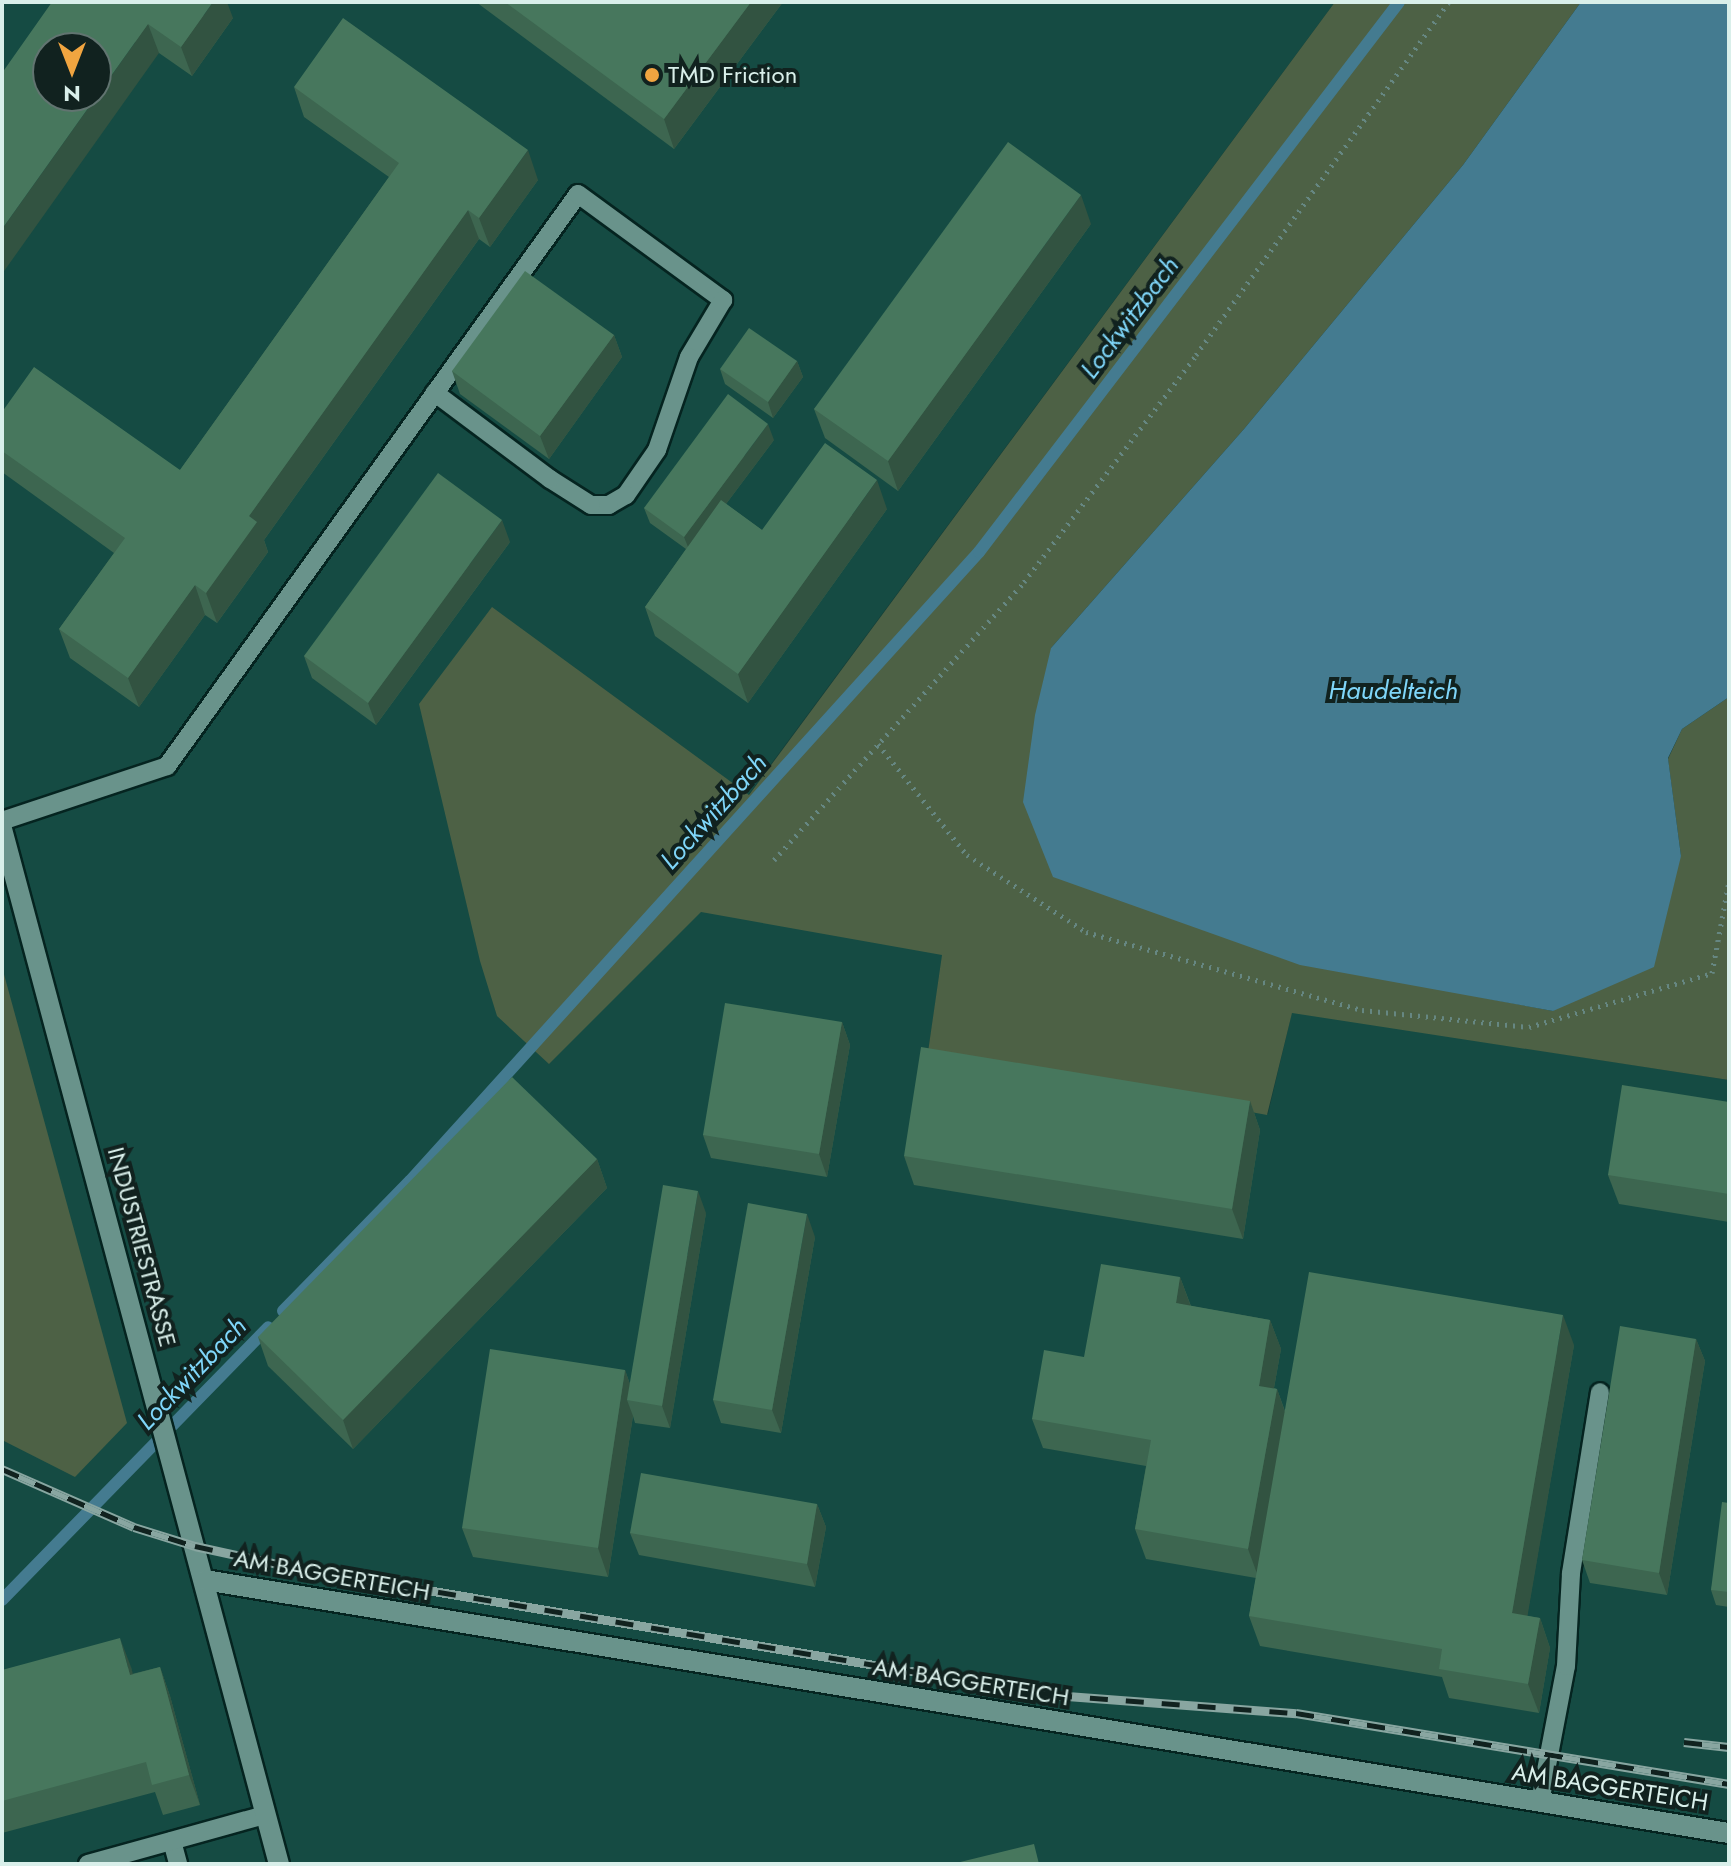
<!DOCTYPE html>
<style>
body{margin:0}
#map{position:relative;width:1731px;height:1866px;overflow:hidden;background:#163f39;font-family:Jost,sans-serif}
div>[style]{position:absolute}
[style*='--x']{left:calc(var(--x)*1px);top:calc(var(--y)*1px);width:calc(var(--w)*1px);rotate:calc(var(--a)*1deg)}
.built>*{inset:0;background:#154b43}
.green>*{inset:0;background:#4d6145}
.water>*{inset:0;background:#447b90}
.stream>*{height:12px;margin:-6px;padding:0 6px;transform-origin:6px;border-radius:6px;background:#447b90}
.path>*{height:5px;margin-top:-2.5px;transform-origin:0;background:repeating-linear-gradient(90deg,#668782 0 2px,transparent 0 8px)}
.roads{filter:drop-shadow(2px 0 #052420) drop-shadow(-2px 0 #052420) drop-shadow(0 2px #052420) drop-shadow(0 -2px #052420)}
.lane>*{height:18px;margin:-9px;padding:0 9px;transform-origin:9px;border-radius:9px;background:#69938b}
.street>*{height:20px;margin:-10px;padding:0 10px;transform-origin:10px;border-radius:10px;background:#69938b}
.rail>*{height:9px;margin-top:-4.5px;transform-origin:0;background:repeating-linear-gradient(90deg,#11221f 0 18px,#89a6a1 0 36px);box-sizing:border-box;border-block:2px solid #89a6a1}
.wall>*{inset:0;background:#3d6650}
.shaded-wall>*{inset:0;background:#325341}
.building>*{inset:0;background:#47775d}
.dots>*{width:22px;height:22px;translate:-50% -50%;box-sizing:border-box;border:4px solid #11221f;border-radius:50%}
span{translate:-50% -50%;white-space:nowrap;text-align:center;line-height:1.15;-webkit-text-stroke:8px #11221f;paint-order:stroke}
.poi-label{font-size:24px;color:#d9efea}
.left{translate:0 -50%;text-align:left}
.street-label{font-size:24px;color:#d9efea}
.water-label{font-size:26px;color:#7fd6f9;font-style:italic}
.frame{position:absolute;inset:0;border:4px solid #d9efea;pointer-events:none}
.north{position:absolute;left:32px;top:32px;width:80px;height:80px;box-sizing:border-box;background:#11221f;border:2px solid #617470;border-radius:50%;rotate:180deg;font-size:22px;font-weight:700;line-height:32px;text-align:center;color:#d9efea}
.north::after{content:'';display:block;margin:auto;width:28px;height:36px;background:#f1a540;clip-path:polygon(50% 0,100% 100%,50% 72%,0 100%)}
</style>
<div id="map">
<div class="built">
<div style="clip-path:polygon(evenodd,2px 2px,1335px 2px,748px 795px,943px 955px,928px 1052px,1268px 1114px,1292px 1012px,1729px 1080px,1729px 1864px,2px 1864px,2px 2px,48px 48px,96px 48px,96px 96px,48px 96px,48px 48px)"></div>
</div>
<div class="green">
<div style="clip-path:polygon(1335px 2px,1581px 2px,1463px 165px,1244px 429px,1051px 648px,1428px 987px,1553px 1011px,1681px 856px,1668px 759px,1682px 729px,1729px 697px,1729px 1080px,1292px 1013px,1267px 1115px,928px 1052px,942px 955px,701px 912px,549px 1064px,497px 1016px,480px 961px,419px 704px,492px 607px,749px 795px)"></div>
<div style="clip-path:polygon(2px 967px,127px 1423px,75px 1477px,2px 1440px)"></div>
</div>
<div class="water">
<div style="clip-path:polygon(1581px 2px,1729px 2px,1729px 697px,1682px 729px,1668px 758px,1681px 856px,1654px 967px,1553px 1011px,1300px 965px,1053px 877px,1023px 802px,1035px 715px,1051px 648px,1244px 429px,1463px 165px)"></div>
</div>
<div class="stream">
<div style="--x:283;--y:1311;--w:182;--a:-45.7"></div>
<div style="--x:410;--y:1181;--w:848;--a:-47.87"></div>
<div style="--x:979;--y:552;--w:692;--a:-52.63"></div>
<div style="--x:2;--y:1600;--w:381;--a:-45.7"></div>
</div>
<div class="path">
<div style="--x:878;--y:744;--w:142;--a:51.3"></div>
<div style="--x:967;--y:855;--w:142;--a:32.9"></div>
<div style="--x:1086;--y:932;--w:287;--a:15.8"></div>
<div style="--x:1362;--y:1010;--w:168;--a:5.8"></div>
<div style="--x:1529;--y:1027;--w:191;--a:-16.4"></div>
<div style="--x:1712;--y:973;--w:94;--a:-79.5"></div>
<div style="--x:774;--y:860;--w:374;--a:-48"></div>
<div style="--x:1024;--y:582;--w:285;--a:-52.8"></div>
<div style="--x:1196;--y:355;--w:434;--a:-54.4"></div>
</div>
<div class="roads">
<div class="lane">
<div style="--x:2;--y:821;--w:174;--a:-18.4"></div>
<div style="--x:167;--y:766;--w:704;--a:-54.3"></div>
<div style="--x:578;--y:194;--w:180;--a:36.2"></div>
<div style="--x:723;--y:300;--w:66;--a:120.8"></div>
<div style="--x:689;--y:357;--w:98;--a:109"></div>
<div style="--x:657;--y:450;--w:55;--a:124.6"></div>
<div style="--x:626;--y:495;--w:20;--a:150"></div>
<div style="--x:609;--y:505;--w:18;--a:180"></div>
<div style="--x:591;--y:505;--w:49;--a:-147.6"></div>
<div style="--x:550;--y:479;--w:144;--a:-143.2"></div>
<div style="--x:1540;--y:1802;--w:138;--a:-79.2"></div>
<div style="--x:1566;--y:1666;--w:93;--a:-86.9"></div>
<div style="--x:1571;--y:1573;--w:183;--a:-80.9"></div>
<div style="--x:172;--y:1841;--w:24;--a:75"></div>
<div style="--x:88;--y:1864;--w:184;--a:-15.5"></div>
</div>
<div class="street">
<div style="--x:2;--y:829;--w:1071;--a:75.02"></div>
<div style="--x:205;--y:1580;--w:1545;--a:9.43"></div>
</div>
</div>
<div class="rail">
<div style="--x:2;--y:1469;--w:144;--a:23.7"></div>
<div style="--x:134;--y:1527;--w:64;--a:17.3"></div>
<div style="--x:195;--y:1546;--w:103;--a:12.3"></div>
<div style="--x:296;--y:1568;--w:769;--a:9.51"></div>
<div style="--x:1054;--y:1695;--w:243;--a:4.3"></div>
<div style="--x:1296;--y:1713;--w:439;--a:9.3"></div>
<div style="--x:1684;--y:1742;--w:45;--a:6.3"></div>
</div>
<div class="wall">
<div style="clip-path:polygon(52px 2px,233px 18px,192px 76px,159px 53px)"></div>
<div style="clip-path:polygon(476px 2px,783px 2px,674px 149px)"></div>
<div style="clip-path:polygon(294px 87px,538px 180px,490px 247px,479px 239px,264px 540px,268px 552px,217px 623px,205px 615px,139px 707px,70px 658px,59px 629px,114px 553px,2px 472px,2px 412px,180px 470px,389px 177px,304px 117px)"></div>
<div style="clip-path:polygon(1091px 224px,898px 491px,825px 438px,814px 409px)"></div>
<div style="clip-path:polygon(614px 335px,622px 357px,549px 459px,460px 394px,452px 371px)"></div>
<div style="clip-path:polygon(797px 361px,803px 377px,773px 418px,725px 384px,720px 369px)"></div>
<div style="clip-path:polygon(774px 440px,726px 504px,762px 530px,887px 509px,748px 703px,655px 636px,645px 607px,686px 549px,650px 523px,644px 508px)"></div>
<div style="clip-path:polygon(510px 542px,376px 725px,312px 678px,304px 656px)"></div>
<div style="clip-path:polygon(842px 1022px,850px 1045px,827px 1177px,711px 1158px,703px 1135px)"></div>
<div style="clip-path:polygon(1250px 1101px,1260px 1130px,1243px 1239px,914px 1185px,904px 1156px)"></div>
<div style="clip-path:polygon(1729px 1102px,1729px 1222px,1619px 1204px,1608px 1175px)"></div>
<div style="clip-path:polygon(597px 1159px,607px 1188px,353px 1449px,268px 1366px,258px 1337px)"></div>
<div style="clip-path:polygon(706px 1213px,670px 1428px,635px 1423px,633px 1416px,608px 1577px,473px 1557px,462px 1528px,625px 1370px,630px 1384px)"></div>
<div style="clip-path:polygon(815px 1237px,781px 1433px,721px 1423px,713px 1400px)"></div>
<div style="clip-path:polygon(1180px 1277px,1191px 1306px,1270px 1320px,1281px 1349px,1274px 1388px,1277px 1389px,1285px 1411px,1574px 1345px,1527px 1616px,1540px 1618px,1550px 1648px,1539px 1713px,1449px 1698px,1442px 1677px,1260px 1646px,1249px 1616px,1256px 1578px,1146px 1559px,1135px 1529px,1146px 1466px,1043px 1448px,1032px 1419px,1084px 1357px)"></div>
<div style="clip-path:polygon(1696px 1339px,1705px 1361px,1667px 1595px,1590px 1583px,1582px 1560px)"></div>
<div style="clip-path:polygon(1729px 1503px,1729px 1607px,1716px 1605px,1711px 1590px)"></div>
<div style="clip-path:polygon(817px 1504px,826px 1527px,815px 1587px,639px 1555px,630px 1533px)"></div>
<div style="clip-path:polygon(131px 1667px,132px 1674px,160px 1667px,170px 1696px,200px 1805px,163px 1815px,155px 1792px,2px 1833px,2px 1670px)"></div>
</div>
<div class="shaded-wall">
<div style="clip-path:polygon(213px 2px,227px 2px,233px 18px,192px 76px,181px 47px)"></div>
<div style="clip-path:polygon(751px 2px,783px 2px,674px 149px,664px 119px)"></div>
<div style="clip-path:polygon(148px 24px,159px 53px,2px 274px,2px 229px)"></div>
<div style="clip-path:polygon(528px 150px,538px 180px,490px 247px,479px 218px)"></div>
<div style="clip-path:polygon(1081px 195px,1091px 224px,898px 491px,888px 461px)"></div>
<div style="clip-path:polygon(468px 210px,479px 239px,264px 540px,268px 552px,217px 623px,206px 593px,249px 516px)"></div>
<div style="clip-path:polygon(614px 335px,622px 357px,549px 459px,540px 436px)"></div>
<div style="clip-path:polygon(797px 361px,803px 377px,773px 418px,768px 402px)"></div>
<div style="clip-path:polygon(768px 424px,774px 440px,690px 552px,684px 537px)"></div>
<div style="clip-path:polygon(877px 480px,887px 509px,748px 703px,738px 674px)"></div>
<div style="clip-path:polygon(502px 520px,510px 542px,376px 725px,368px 703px)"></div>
<div style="clip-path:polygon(195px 585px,205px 615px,139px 707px,128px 678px)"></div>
<div style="clip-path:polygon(842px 1022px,850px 1045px,827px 1177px,819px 1154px)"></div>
<div style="clip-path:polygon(1250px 1101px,1260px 1130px,1243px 1239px,1232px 1209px)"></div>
<div style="clip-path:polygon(597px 1159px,607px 1188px,353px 1449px,343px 1420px)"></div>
<div style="clip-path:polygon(698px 1191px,706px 1213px,670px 1428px,662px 1406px)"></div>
<div style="clip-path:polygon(807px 1214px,815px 1237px,781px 1433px,772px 1410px)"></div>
<div style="clip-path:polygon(1180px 1277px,1191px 1307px,1176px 1303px)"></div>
<div style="clip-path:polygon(1563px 1315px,1574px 1345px,1523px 1642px,1512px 1613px)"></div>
<div style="clip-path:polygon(1270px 1320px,1281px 1349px,1269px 1415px,1259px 1386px)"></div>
<div style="clip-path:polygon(1696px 1339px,1705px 1361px,1667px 1595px,1659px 1573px)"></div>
<div style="clip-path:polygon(625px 1370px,635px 1399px,627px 1400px,633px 1416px,608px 1577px,598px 1548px)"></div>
<div style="clip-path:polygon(1277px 1389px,1287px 1418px,1259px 1579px,1248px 1549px)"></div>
<div style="clip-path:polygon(817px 1504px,826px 1527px,815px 1587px,807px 1564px)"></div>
<div style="clip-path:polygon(1540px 1618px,1550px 1648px,1539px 1713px,1528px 1684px)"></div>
<div style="clip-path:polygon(120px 1638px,131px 1667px,141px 1704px,130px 1675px)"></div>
<div style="clip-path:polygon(160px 1667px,170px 1696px,200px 1805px,189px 1775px)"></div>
</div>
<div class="building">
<div style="clip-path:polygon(evenodd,52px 2px,213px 2px,181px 47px,148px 24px,2px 229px,2px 73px,52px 2px,48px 48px,96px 48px,96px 96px,48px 96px,48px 48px)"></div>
<div style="clip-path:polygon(505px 2px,751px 2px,664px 119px)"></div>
<div style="clip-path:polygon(343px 18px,528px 150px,479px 218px,468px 210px,249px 516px,257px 522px,206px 593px,195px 585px,128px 678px,59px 629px,125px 538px,2px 451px,2px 412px,34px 367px,180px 470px,399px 163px,294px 87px)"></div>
<div style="clip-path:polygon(1008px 142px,1081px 195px,888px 461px,814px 409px)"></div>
<div style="clip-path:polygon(525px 271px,614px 335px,540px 436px,452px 371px)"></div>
<div style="clip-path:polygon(749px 328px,797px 361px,768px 402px,720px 369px)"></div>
<div style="clip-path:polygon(728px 394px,768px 424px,684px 537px,644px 508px)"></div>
<div style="clip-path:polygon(825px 443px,877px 480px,738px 674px,645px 607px,721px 500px,762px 530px)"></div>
<div style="clip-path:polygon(438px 473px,502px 520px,368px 703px,304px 656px)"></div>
<div style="clip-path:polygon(725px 1003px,842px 1022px,819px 1154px,703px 1135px)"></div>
<div style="clip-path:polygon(921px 1047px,1250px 1101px,1232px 1209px,904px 1156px)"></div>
<div style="clip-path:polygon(512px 1077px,597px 1159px,343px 1420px,258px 1337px)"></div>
<div style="clip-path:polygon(1622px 1085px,1729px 1102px,1729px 1194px,1608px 1175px)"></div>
<div style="clip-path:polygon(663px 1185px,698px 1191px,662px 1406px,627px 1400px)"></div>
<div style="clip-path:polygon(748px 1203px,807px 1214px,772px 1410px,713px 1400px)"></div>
<div style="clip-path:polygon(1101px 1264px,1180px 1277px,1176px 1303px,1270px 1320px,1259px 1386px,1277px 1389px,1248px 1549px,1135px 1529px,1151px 1440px,1032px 1419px,1044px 1350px,1084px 1357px)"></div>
<div style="clip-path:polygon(1309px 1272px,1563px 1315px,1512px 1613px,1540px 1618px,1528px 1684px,1439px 1669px,1442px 1649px,1249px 1616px)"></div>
<div style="clip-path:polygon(1620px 1326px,1696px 1339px,1659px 1573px,1582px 1560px)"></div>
<div style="clip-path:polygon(490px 1349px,625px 1370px,598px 1548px,462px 1528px)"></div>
<div style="clip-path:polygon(641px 1473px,817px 1504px,807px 1564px,630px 1533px)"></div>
<div style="clip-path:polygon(1722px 1502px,1729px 1503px,1729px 1592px,1711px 1590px)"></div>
<div style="clip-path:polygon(120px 1638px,130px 1675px,160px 1667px,189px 1775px,152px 1785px,146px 1762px,2px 1801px,2px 1670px)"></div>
<div style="clip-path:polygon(1034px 1844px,1039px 1864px,952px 1864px)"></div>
</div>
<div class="dots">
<div style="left:652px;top:75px;background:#f1a540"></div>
</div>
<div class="poi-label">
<span class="left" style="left:668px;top:75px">TMD Friction</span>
</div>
<div class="street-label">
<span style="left:142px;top:1247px;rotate:75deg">INDUSTRIESTRASSE</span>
<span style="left:332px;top:1575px;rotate:10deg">AM BAGGERTEICH</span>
<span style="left:971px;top:1682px;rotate:9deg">AM BAGGERTEICH</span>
<span style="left:1610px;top:1787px;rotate:9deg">AM BAGGERTEICH</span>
</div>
<div class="water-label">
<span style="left:1130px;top:318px;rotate:-53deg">Lockwitzbach</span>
<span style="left:1393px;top:691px">Haudelteich</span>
<span style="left:714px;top:812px;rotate:-48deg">Lockwitzbach</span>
<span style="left:192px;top:1374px;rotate:-46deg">Lockwitzbach</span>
</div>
<div class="frame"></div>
<div class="north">N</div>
</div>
